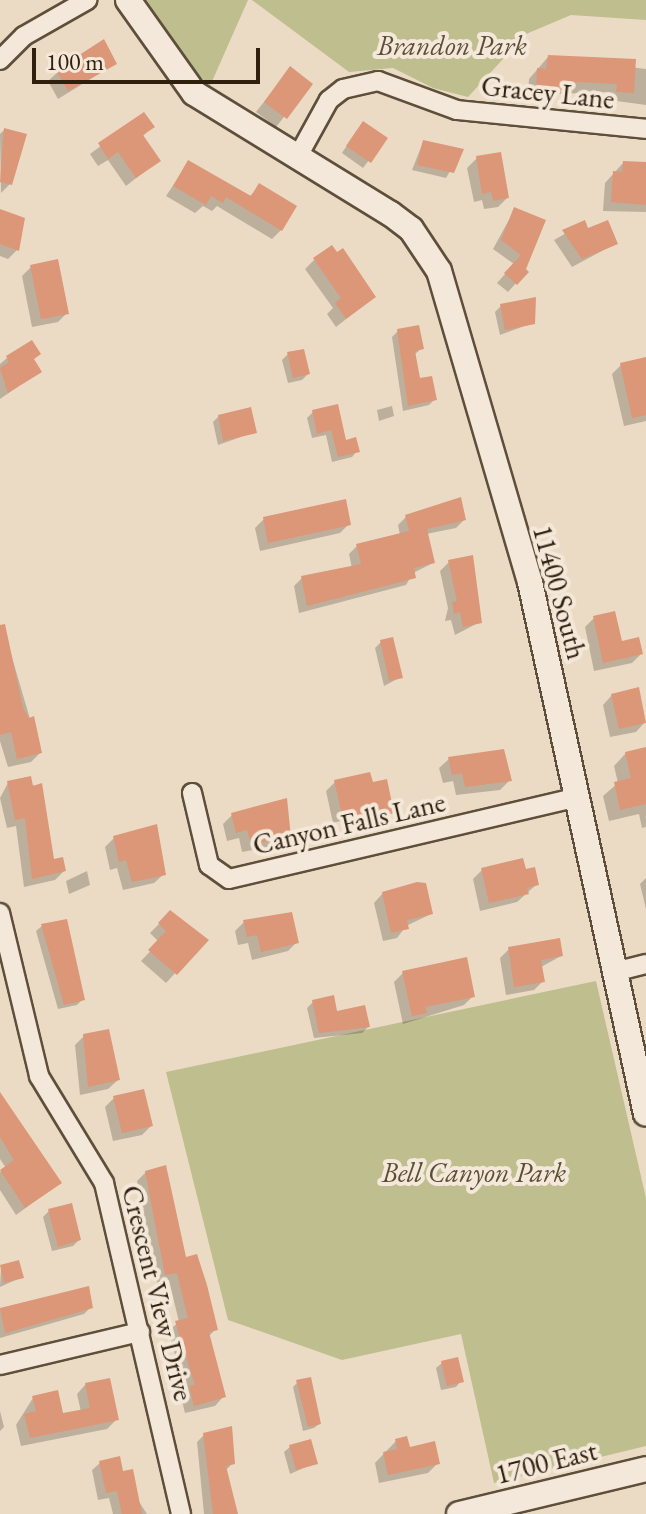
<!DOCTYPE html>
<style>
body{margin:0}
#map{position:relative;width:646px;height:1514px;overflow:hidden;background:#ecdbc4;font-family:"EB Garamond",serif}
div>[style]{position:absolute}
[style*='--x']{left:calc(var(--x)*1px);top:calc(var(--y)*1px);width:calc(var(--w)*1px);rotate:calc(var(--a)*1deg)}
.green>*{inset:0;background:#bfbe8f}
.shadow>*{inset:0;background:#0003}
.building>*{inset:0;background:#dc9678}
.roads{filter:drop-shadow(2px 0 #5e4f3b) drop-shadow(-2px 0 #5e4f3b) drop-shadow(0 2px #5e4f3b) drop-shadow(0 -2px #5e4f3b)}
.street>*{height:18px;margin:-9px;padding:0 9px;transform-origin:9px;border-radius:9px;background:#f3e8d9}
.secondary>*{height:24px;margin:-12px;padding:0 12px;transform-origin:12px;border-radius:12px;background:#f3e8d9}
span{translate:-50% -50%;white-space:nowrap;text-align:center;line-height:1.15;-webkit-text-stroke:8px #f3e8d9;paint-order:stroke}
.park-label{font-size:28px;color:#5a4f34;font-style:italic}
.street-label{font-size:28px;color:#2f200d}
.scale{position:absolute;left:32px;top:48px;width:228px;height:36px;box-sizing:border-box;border:4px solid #2f200d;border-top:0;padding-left:10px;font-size:24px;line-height:28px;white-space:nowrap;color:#2f200d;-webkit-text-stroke:6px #f3e8d9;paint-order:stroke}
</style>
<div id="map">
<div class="green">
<div style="clip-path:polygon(145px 0,248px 0,210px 86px,185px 62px)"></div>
<div style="clip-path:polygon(252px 0,646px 0,646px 20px,571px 15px,526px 34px,468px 97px,433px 88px,393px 68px,349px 72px)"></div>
<div style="clip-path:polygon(596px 981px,646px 1198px,646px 1446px,494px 1483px,461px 1334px,342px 1360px,228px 1320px,166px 1072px)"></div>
</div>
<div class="shadow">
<div style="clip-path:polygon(548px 57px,646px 69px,646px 105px,609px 100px,609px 92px,528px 95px,529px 79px)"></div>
<div style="clip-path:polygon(115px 64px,58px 99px,48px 81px,58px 72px)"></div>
<div style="clip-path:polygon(290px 69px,310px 84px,276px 127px,256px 112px)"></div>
<div style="clip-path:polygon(144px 114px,152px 127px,142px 137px,158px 161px,126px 186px,108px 160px,98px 166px,90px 154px)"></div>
<div style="clip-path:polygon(4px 130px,10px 184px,1px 193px,0 134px)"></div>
<div style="clip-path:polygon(357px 130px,385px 139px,363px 168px,342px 153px)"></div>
<div style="clip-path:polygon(423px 142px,462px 150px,446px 178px,412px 170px)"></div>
<div style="clip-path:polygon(477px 158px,507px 198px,498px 207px,484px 209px,482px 200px,474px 202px,467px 168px)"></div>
<div style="clip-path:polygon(188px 163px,249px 197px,260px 186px,281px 230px,272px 239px,217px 206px,212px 211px,203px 206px,195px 213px,166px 196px)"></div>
<div style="clip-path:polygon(623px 163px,646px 166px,646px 212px,603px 211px,605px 183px)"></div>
<div style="clip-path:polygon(515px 209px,526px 272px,508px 292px,497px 283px,514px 264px,493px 249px)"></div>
<div style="clip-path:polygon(0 211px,17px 250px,8px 259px,0 256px)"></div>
<div style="clip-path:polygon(584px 223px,587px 231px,615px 244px,572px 267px,554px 240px)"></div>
<div style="clip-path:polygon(314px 260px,374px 297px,336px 327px,327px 314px,333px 308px,305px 269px)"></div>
<div style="clip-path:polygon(31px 267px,67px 313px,58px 322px,32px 327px,22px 276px)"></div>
<div style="clip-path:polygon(501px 306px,533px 323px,500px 335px,495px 312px)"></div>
<div style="clip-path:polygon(398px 331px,422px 348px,414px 355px,419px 380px,435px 399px,429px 405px,403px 411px,392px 337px)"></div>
<div style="clip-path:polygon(288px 354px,308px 374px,302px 380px,288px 383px,282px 360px)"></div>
<div style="clip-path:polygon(7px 358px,32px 360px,39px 372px,0 399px,0 364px)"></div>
<div style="clip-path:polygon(621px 365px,646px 365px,646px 421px,624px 426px,612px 374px)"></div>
<div style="clip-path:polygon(392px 406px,394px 416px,379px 421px,377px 410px)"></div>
<div style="clip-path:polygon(313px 412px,357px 451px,352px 457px,332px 462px,326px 435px,312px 438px,307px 418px)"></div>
<div style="clip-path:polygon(219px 416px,255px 432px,218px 445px,213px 422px)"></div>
<div style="clip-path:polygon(406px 517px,464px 520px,456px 528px,426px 534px,433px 563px,413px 573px,406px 585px,299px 613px,294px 586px,302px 578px,352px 568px,349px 554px,357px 546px,400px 535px,398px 525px)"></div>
<div style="clip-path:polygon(264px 519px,349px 524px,340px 533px,260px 551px,255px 528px)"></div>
<div style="clip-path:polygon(472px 557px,480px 622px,455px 635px,451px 620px,445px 621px,448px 608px,440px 571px,449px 562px)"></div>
<div style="clip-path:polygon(594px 618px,620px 643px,641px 654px,632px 663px,594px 671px,585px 627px)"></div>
<div style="clip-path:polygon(381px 642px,401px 677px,384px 686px,375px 648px)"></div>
<div style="clip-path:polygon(8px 644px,40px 753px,31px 762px,8px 767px,0 741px,0 645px)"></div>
<div style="clip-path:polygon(612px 695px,645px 722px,636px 732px,610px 737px,603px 705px)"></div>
<div style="clip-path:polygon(646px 749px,646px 827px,642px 828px,639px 814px,609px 821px,603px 796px,618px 783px,614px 766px,626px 753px)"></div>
<div style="clip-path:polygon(449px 759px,509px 781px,500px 790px,456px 795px,453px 781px,443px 783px,439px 768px)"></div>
<div style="clip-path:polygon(335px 782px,371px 785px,392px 812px,383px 821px,347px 833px,344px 820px,333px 823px,326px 791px)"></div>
<div style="clip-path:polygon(8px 783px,41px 786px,53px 862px,64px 871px,55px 880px,24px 887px,16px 826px,7px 828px,0 798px)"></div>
<div style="clip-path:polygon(232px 815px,289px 836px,280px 845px,242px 852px,239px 838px,227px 841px,223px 824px)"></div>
<div style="clip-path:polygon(114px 838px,164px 874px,154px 883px,123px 890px,117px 868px,110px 870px,105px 847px)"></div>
<div style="clip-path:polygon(482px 870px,524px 871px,537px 884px,517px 902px,480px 911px,473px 879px)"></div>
<div style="clip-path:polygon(87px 871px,90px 885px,69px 894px,66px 881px)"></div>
<div style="clip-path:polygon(646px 878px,646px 909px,640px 884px)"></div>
<div style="clip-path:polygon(383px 893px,431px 914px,406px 926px,397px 938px,383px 941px,374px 903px)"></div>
<div style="clip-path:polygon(170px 913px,206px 940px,166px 983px,141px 961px,159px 942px,150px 933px)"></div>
<div style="clip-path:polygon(244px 922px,297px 942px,288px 951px,252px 960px,248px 943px,238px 945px,235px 931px)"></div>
<div style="clip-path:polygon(42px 926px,83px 999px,77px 1005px,58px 1009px,36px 931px)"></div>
<div style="clip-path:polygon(509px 949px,561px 956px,541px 967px,543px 981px,534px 990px,506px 995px,500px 958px)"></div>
<div style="clip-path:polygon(403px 973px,473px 996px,464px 1005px,403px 1024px,394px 982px)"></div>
<div style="clip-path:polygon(313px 1002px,336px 1014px,368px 1027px,362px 1033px,314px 1038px,307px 1008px)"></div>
<div style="clip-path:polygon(84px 1036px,118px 1080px,108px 1089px,80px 1095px,75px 1045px)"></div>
<div style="clip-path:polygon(114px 1098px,151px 1126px,142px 1135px,113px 1141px,105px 1107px)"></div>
<div style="clip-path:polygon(0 1111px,60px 1183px,16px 1215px,0 1190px,0 1172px,6px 1168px,0 1159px)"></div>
<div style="clip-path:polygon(146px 1172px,216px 1329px,208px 1337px,223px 1397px,215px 1406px,185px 1413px,181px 1397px,186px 1392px,168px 1331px,179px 1322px,169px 1280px,157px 1283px,137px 1181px)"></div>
<div style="clip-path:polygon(49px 1211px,79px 1240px,73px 1246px,52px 1251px,43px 1217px)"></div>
<div style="clip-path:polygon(1px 1267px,22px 1277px,0 1287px)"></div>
<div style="clip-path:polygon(87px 1289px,91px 1307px,84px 1314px,0 1338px,0 1309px)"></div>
<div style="clip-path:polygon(442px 1363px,461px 1381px,456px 1387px,441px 1390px,436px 1368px)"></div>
<div style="clip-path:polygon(298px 1382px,319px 1424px,314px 1428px,303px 1431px,293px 1387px)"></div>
<div style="clip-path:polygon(86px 1384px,116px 1420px,107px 1429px,21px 1446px,16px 1425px,33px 1398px,62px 1416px,81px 1412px,77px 1394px)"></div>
<div style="clip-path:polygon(0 1411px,4px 1427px,0 1431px)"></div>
<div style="clip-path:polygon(204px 1435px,233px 1463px,225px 1471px,233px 1514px,204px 1514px,197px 1442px)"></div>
<div style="clip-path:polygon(396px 1441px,408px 1449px,437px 1464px,428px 1473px,379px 1483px,375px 1463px)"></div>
<div style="clip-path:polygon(290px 1447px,315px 1463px,290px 1474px,284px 1452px)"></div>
<div style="clip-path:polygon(100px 1463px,121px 1474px,147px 1514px,113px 1514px,109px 1498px,98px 1500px,92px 1470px)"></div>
</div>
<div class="building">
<div style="clip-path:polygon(104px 39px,117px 64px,68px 91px,56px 70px)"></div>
<div style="clip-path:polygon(548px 55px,636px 59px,634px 93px,616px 92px,617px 84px,581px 82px,562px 84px,562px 90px,536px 88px,537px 68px,546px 69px)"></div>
<div style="clip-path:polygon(290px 66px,313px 84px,287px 119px,264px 102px)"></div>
<div style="clip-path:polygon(144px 112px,155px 127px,143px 135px,161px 161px,136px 178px,118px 152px,108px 159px,98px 143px)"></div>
<div style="clip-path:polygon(363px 121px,388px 138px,371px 163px,346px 146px)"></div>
<div style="clip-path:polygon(4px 128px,27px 134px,12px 185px,0 182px)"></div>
<div style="clip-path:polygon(423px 140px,464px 149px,454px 173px,417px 165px)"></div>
<div style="clip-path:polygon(501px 152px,509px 198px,493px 201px,491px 192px,482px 194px,476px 156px)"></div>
<div style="clip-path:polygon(188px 160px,251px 196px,259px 183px,297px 206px,282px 231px,226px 197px,223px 203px,211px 196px,206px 205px,173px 186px)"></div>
<div style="clip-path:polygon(623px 161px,646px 162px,646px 205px,611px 202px,613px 171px,622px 172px)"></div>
<div style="clip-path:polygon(514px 207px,546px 220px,526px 269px,529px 272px,517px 285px,504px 273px,521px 255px,501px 240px)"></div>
<div style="clip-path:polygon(0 209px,25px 218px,19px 251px,0 244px)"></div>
<div style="clip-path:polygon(585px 220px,588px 228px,608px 220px,618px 244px,582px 259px,562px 230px)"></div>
<div style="clip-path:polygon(332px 245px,337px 252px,343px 248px,376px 297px,346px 319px,335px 303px,341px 298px,313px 258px)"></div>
<div style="clip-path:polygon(58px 259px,69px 314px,41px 319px,30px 265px)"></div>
<div style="clip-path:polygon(536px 297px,535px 324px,505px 330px,500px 304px)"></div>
<div style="clip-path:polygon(419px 325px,424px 349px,415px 351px,420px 378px,432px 376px,437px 400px,408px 406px,397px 329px)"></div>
<div style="clip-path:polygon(32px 340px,41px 354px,34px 359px,42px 372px,8px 393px,0 368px,9px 362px,6px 356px)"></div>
<div style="clip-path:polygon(304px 349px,310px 374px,293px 378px,287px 352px)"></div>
<div style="clip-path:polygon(646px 357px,646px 415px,632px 418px,620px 363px)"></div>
<div style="clip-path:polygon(338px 404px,346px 440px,356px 437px,360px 452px,338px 457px,331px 430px,317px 434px,312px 410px)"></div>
<div style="clip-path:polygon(251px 407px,257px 433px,223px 441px,218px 415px)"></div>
<div style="clip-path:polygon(461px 497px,466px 520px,427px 529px,435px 563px,414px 568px,416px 578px,307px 606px,301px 576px,361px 564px,356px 544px,409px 531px,405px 515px)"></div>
<div style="clip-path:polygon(346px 499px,351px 525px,268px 543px,263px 517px)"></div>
<div style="clip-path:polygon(473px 555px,482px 623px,463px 627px,460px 612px,454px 614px,452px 602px,457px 601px,448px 560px)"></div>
<div style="clip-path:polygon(615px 611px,622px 641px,639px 637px,643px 654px,603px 663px,593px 616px)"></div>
<div style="clip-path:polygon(5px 624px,23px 708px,29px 718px,34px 716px,42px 753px,17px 759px,11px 732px,0 735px,0 625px)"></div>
<div style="clip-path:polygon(393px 637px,403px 678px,389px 681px,380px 640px)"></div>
<div style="clip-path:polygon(639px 687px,646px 723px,619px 729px,611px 694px)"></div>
<div style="clip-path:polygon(646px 747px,646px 804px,620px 810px,614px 782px,631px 778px,625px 752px)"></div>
<div style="clip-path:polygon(504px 749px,512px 781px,465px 787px,462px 773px,452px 775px,448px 757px)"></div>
<div style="clip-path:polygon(370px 772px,373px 782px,387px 779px,394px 813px,356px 825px,353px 812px,342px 815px,334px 780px)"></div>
<div style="clip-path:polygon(31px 776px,33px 786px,42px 783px,54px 859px,63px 857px,66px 871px,32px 879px,25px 818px,15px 820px,7px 781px)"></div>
<div style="clip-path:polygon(287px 798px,291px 837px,251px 844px,247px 830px,236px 833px,231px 813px)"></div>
<div style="clip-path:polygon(157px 824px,166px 875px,132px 882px,126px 860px,119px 862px,113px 836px)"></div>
<div style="clip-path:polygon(523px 858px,526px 869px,535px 867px,539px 885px,527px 888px,529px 894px,489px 903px,481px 868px)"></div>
<div style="clip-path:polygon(417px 882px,426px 883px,433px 914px,407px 920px,409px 929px,391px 933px,382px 892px)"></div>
<div style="clip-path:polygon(170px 910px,209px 940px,177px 975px,148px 950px,166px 931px,158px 923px)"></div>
<div style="clip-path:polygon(292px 912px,299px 943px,261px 952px,257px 935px,247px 937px,243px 920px)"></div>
<div style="clip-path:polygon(67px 919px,85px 1000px,64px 1005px,41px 924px)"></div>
<div style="clip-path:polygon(560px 938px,563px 956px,541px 960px,545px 982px,514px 987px,508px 947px)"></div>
<div style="clip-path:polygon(467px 957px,475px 997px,425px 1007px,427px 1013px,412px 1016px,402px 971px)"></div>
<div style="clip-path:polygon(334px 995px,337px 1011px,365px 1005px,370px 1027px,319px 1033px,312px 1000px)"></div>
<div style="clip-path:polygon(109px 1029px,120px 1080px,88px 1087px,83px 1034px)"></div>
<div style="clip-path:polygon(144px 1089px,153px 1126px,122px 1133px,113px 1096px)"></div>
<div style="clip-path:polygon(0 1092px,62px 1183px,25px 1208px,0 1170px,14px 1160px,0 1137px)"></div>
<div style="clip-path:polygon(166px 1165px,186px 1257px,197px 1254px,207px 1285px,218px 1330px,209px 1332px,226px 1397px,194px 1406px,189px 1386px,195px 1385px,175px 1321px,188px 1318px,177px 1273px,165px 1275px,145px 1171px)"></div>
<div style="clip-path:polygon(72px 1203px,81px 1240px,58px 1247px,48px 1209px)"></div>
<div style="clip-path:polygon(19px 1260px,24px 1278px,4px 1283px,0 1265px)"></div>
<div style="clip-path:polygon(89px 1286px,93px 1308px,5px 1333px,0 1308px)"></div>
<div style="clip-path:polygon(458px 1357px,464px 1382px,447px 1386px,441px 1361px)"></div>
<div style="clip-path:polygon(311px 1377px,321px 1424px,308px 1427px,296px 1380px)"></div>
<div style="clip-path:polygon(110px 1378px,119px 1420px,30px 1438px,24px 1414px,36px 1411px,32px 1396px,58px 1390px,63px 1413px,90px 1408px,85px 1383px)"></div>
<div style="clip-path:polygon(232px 1426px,235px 1464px,226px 1466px,238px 1514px,213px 1514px,203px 1433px)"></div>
<div style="clip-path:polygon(407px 1436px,410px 1447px,435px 1441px,440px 1464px,388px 1475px,383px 1452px,397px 1449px,395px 1439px)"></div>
<div style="clip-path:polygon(311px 1439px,318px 1464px,296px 1470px,289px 1445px)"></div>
<div style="clip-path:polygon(120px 1456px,123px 1471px,133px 1469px,142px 1514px,122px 1514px,117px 1491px,106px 1493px,99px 1461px)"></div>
</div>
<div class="roads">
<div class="street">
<div style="--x:0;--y:60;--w:34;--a:-45"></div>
<div style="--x:24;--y:36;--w:73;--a:-29.7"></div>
<div style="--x:297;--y:158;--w:66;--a:-61.1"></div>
<div style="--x:329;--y:100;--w:18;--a:-38"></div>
<div style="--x:343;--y:89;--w:36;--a:-13"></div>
<div style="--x:378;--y:81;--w:84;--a:20.2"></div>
<div style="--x:457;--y:110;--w:190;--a:5.7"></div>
<div style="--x:192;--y:793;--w:74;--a:76.7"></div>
<div style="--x:209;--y:865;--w:24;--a:35"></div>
<div style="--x:229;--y:879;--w:359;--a:-13.2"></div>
<div style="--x:0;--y:913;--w:168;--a:76.5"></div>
<div style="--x:39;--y:1076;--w:125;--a:58.7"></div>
<div style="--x:104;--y:1183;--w:340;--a:76.9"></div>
<div style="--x:614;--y:972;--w:33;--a:-14"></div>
<div style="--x:0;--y:1365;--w:144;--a:-13.3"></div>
</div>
<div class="secondary">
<div style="--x:128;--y:0;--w:114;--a:54.6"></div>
<div style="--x:194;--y:93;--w:231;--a:31.6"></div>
<div style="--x:391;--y:214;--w:25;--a:37"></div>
<div style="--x:411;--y:229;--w:50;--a:56.3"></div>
<div style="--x:439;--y:271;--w:324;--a:73.7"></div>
<div style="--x:530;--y:582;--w:544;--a:77.7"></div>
<div style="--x:459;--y:1514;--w:192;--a:-13.5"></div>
</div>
</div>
<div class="park-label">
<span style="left:452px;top:45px">Brandon Park</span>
<span style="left:474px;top:1172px">Bell Canyon Park</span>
</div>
<div class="street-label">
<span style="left:548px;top:92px;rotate:6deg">Gracey Lane</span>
<span style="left:560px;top:592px;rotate:75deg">11400 South</span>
<span style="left:349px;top:823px;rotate:-13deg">Canyon Falls Lane</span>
<span style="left:158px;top:1293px;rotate:76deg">Crescent View Drive</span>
<span style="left:546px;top:1462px;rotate:-14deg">1700 East</span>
</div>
<div class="scale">100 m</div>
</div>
